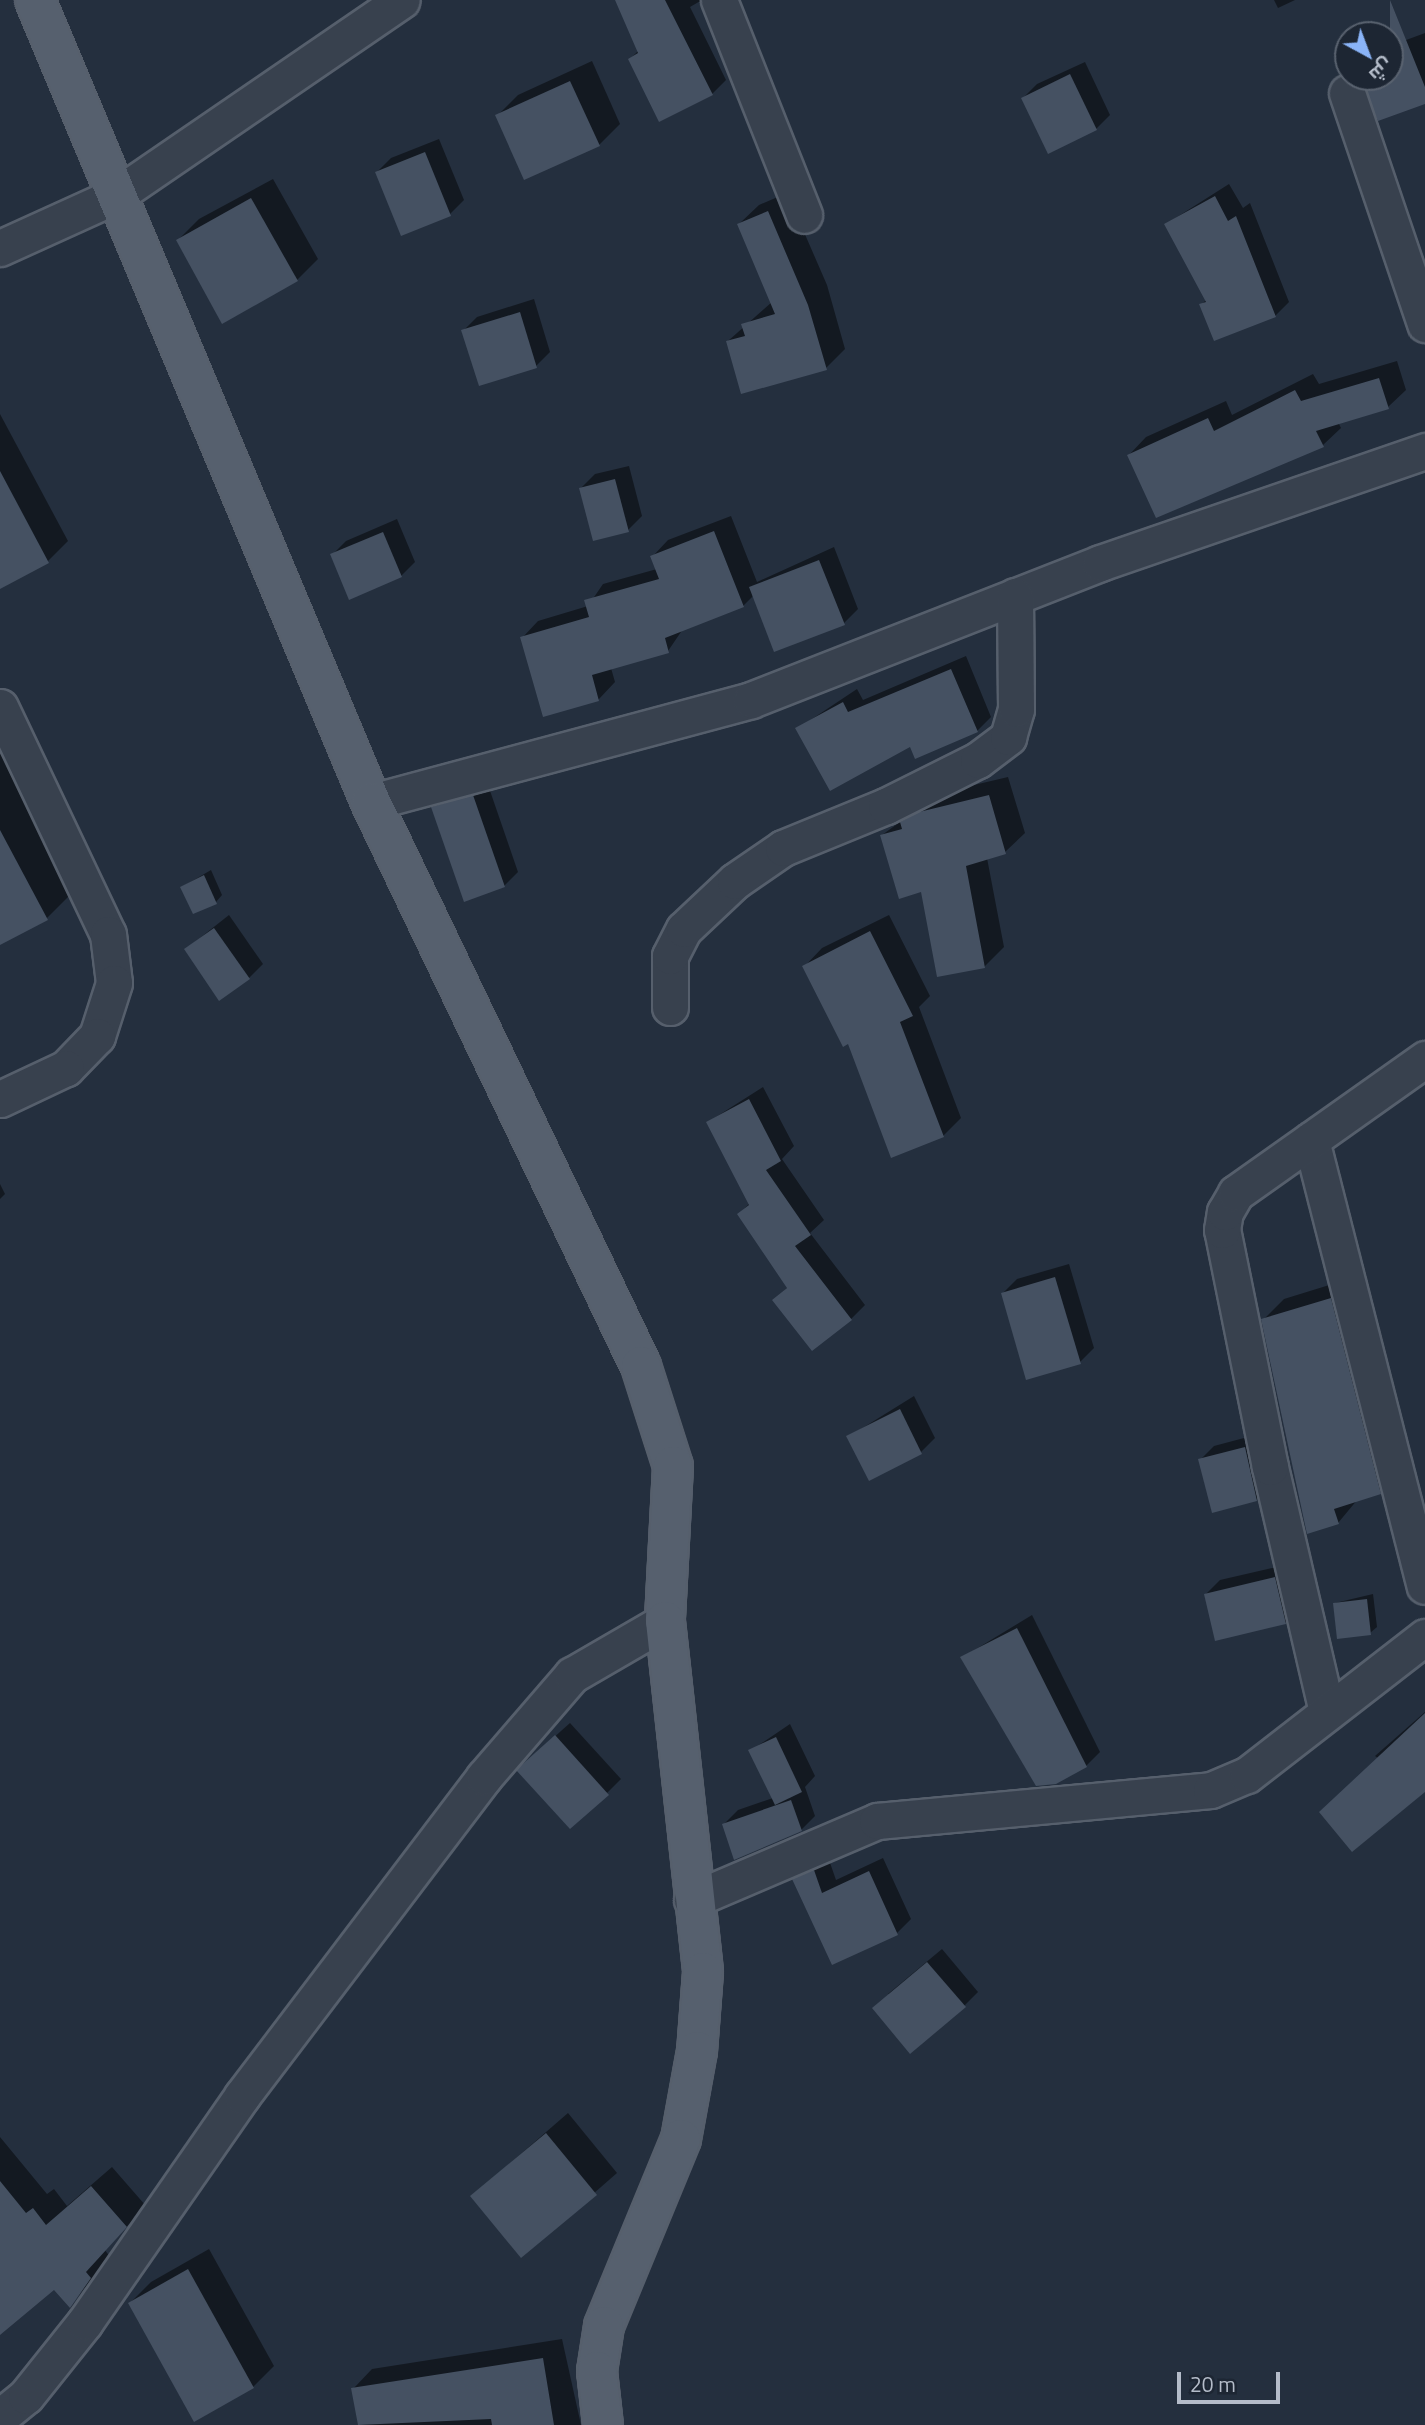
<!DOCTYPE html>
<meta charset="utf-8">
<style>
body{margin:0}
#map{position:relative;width:1425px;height:2425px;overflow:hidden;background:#242f3e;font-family:"Titillium Web",Cairo,sans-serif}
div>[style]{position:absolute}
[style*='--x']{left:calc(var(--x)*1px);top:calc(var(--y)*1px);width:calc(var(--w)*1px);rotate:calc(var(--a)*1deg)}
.shadow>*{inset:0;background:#0007}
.building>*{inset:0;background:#455162}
.roads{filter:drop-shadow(2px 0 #565f6c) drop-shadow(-2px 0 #565f6c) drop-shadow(0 2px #565f6c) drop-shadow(0 -2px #565f6c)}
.minor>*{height:35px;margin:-17.5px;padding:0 17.5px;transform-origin:17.5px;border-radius:17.5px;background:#38414e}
.major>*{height:38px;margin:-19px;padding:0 19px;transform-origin:19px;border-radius:19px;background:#56606e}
span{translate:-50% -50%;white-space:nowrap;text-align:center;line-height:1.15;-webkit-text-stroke:5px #1d2633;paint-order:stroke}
.north{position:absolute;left:1334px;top:21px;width:70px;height:70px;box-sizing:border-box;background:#1d2633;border:2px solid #59626f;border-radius:50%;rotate:139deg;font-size:19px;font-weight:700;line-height:28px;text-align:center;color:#b4bcc9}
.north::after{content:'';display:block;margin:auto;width:24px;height:32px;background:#8ab4f8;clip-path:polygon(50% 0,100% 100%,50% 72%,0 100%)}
.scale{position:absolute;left:1177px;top:2372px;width:103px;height:32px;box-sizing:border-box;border:4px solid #b4bcc9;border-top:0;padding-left:9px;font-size:21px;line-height:24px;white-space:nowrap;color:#b4bcc9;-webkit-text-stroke:5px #1d2633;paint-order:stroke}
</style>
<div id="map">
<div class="shadow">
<div style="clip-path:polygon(617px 0,702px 0,690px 7px,726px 80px,712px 94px,630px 59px,639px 50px)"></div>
<div style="clip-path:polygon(1274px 0,1295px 0,1278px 8px)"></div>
<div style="clip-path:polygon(1425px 33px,1425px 102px,1360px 77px,1390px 77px,1390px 46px)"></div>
<div style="clip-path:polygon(592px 61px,620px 124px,599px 145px,497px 116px,518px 95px)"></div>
<div style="clip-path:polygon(1085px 62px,1110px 115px,1096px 129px,1023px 98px,1037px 84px)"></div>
<div style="clip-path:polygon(439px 139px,464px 200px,450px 214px,377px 172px,391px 158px)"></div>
<div style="clip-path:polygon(273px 179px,318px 259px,297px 280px,178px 240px,199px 219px)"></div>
<div style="clip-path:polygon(1229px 184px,1243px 208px,1250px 203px,1289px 302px,1275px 316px,1201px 305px,1207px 299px,1166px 224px)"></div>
<div style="clip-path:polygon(787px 193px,827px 285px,845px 349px,826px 368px,728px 341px,772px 302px,739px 224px,759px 205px)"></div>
<div style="clip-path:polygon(534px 299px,550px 352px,536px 366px,463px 331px,477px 317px)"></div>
<div style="clip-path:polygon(1397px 361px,1406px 390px,1388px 407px,1338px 422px,1341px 428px,1323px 445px,1157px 516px,1129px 455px,1146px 437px,1226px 401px,1232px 415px,1313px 374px,1319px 384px)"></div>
<div style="clip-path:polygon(0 414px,68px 541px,48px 561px,0 587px)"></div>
<div style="clip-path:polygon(629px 466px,642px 516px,628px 530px,581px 488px,595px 474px)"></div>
<div style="clip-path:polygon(731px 516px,757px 582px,834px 547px,858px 609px,844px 623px,754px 595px,743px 606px,683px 629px,668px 651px,611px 668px,615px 682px,599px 699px,544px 715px,522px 638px,538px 621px,588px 606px,603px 584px,657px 569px,652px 557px,668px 540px)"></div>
<div style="clip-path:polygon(397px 519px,415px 562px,401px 576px,332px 555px,346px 541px)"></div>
<div style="clip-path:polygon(966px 656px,991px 717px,977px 731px,910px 745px,797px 729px,857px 689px,863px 700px)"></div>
<div style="clip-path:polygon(0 751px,74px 891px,47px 918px,0 943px)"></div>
<div style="clip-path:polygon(1008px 777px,1025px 833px,1005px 852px,987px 858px,1004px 947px,984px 967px,882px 835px,940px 793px)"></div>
<div style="clip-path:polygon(487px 782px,518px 872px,504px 886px,433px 807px,447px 793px)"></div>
<div style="clip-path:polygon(211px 870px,222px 895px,216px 902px,182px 887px)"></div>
<div style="clip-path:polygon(229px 915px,263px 964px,249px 978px,186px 949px)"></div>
<div style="clip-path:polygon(889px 915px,930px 996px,919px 1007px,961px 1118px,943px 1136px,849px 1042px,804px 967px,822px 948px)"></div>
<div style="clip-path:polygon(763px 1087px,794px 1146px,782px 1159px,824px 1220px,810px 1233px,865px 1305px,851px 1319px,774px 1300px,788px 1287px,739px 1214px,750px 1203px,708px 1122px)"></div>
<div style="clip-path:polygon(0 1184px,5px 1194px,0 1199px)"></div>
<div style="clip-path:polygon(1069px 1264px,1094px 1348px,1080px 1362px,1003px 1293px,1017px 1279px)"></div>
<div style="clip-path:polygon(1352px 1278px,1401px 1471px,1380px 1492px,1358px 1499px,1338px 1523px,1263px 1320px,1284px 1299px)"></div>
<div style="clip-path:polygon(914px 1396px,935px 1438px,921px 1452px,848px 1437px)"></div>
<div style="clip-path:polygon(1259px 1434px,1271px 1486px,1256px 1500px,1200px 1460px,1214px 1446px)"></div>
<div style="clip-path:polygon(1289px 1564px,1299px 1608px,1285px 1623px,1206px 1594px,1220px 1580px)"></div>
<div style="clip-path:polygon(1373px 1594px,1377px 1627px,1370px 1633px,1335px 1603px)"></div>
<div style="clip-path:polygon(1032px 1615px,1100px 1752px,1086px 1766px,963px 1657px)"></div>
<div style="clip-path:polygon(1425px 1712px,1425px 1791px,1375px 1756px)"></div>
<div style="clip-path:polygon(570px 1723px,621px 1779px,607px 1793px,533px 1756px)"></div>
<div style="clip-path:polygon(790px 1724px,815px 1776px,805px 1787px,815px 1816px,801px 1830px,724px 1824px,738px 1810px,773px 1798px,750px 1751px)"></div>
<div style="clip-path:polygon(828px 1857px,836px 1880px,883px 1858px,911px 1919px,897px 1933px,794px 1879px)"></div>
<div style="clip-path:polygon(942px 1949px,978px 1992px,964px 2006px,888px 1994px)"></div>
<div style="clip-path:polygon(568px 2113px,617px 2173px,522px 2256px,472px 2196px)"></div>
<div style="clip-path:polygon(0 2137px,47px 2194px,54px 2189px,67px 2206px,112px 2167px,146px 2206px,105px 2250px,110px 2257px,70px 2306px,54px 2287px,0 2333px)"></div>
<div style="clip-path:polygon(209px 2249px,274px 2366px,253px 2387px,195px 2420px,130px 2303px,151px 2282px)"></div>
<div style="clip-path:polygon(562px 2339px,581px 2425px,360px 2425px,353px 2389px,372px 2369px)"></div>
</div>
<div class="building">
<div style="clip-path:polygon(615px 0,665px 0,713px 95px,659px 122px,628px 59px,638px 53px)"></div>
<div style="clip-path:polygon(1390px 0,1425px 87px,1425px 104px,1378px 121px,1359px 77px,1390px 77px)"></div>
<div style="clip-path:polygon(1070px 74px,1097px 130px,1048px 154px,1021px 98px)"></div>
<div style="clip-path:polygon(570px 81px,600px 146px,524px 180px,495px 115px)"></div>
<div style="clip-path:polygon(425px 152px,451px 216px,401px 236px,375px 172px)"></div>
<div style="clip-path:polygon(1215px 196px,1228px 221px,1236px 216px,1276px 317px,1214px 341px,1199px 304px,1206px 302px,1164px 224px)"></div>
<div style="clip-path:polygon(251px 198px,298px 281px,222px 324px,176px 240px)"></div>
<div style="clip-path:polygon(768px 211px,808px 305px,827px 370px,741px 394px,726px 341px,745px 336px,741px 324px,775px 314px,737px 224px)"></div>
<div style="clip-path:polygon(520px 312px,537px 368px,479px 386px,461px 330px)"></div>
<div style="clip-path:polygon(1379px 378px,1389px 409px,1316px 431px,1324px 447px,1156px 518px,1127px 455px,1208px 418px,1214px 431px,1295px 390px,1301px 401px)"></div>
<div style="clip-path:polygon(0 471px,49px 563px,0 589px)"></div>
<div style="clip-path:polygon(615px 479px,629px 532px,593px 541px,579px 488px)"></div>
<div style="clip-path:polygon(714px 531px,744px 607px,665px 638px,669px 653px,592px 675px,599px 701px,543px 717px,520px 637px,589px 617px,584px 600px,659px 579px,650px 556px)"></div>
<div style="clip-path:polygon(383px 532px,402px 577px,349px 600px,330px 554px)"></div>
<div style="clip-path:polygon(819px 560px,845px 625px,774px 652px,749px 587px)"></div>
<div style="clip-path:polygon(951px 669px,978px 732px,915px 759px,910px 747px,830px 791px,795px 728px,843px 702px,848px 712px)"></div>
<div style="clip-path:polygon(473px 795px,505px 887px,464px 902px,431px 807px)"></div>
<div style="clip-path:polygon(989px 795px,1006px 854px,966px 866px,985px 968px,937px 977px,921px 892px,899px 899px,880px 835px,902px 829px,900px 822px,919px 812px)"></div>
<div style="clip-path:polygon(0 830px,48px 920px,0 945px)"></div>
<div style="clip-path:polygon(204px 875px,217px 904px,193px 914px,180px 887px)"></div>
<div style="clip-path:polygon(214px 928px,250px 979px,219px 1001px,184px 949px)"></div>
<div style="clip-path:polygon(870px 931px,913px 1016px,900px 1022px,944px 1137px,891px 1158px,848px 1044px,843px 1047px,802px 966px)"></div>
<div style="clip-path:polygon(749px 1099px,781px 1161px,766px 1170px,811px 1235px,795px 1246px,852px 1320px,812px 1351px,772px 1300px,787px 1288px,737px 1214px,749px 1205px,706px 1122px)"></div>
<div style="clip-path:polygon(1055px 1277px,1081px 1364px,1026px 1380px,1001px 1293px)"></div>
<div style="clip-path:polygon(1331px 1298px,1381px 1494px,1334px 1509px,1339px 1524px,1307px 1534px,1261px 1319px)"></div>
<div style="clip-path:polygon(900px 1409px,922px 1454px,869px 1481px,846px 1436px)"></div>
<div style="clip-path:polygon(1245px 1447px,1257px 1501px,1212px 1513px,1198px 1459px)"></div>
<div style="clip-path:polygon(1275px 1577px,1286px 1624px,1215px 1641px,1204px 1594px)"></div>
<div style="clip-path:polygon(1367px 1599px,1371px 1635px,1337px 1639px,1333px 1603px)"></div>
<div style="clip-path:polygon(1017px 1628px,1087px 1767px,1056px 1784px,1036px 1786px,960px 1657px)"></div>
<div style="clip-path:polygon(1425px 1713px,1425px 1792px,1352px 1852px,1319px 1812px)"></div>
<div style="clip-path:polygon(555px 1735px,609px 1795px,570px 1829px,516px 1770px)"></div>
<div style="clip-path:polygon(776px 1737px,802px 1792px,775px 1805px,748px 1750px)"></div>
<div style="clip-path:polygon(791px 1800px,802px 1831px,734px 1860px,722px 1824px)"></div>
<div style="clip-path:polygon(814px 1870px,822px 1893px,869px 1871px,898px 1935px,832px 1965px,792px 1879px)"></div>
<div style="clip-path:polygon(927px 1962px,966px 2007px,910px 2054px,872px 2008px)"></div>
<div style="clip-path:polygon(546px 2133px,597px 2195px,521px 2258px,470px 2196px)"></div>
<div style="clip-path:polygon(0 2181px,26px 2213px,33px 2208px,46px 2225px,91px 2186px,127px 2227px,86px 2272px,91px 2278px,70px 2308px,54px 2290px,0 2335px)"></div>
<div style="clip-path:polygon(188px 2269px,254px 2388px,194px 2422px,128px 2303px)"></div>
<div style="clip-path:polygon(543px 2358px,554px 2425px,492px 2425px,491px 2419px,358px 2425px,351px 2388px)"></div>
</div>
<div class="roads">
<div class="minor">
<div style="--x:719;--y:0;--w:231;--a:68.4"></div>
<div style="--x:1347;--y:93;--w:244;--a:71.3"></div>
<div style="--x:0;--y:248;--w:128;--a:-24.4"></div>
<div style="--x:117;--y:195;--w:345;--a:-34.4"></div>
<div style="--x:0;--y:707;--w:251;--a:64.6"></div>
<div style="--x:108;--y:934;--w:49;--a:83"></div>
<div style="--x:114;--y:983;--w:56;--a:107.8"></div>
<div style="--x:97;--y:1036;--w:45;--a:134.1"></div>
<div style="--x:66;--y:1068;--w:73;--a:154.8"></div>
<div style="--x:371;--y:802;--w:393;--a:-15"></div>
<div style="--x:751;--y:700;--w:375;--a:-21.4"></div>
<div style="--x:1100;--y:563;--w:344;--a:-19"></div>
<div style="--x:670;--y:1007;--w:51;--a:-90"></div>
<div style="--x:670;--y:956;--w:30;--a:-63"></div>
<div style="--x:684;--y:929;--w:70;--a:-43.3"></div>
<div style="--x:735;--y:881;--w:58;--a:-34.5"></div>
<div style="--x:783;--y:848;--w:111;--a:-22.2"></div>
<div style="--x:886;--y:806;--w:103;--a:-26.6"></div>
<div style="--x:978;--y:760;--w:38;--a:-37"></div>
<div style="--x:1008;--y:737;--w:29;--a:-74"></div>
<div style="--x:1016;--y:709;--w:113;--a:-90.5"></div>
<div style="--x:1311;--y:1140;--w:460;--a:75.7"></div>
<div style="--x:1327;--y:1712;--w:252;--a:-103.1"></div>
<div style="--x:1270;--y:1467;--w:242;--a:-101.4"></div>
<div style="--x:1222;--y:1230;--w:18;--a:-81"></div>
<div style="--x:1225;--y:1212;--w:22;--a:-60"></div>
<div style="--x:1236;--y:1193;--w:232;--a:-35.3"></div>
<div style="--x:692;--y:1900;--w:201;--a:-23.1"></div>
<div style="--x:877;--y:1821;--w:335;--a:-5.3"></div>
<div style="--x:1211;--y:1790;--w:39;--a:-23"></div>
<div style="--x:1247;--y:1775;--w:225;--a:-37.8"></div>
<div style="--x:0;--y:2417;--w:33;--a:-39"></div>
<div style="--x:26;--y:2396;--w:95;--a:-51.4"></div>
<div style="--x:85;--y:2322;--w:275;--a:-55.2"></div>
<div style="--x:242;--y:2096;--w:400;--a:-52.8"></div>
<div style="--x:484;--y:1777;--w:135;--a:-49.2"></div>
<div style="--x:572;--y:1675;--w:108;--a:-30.1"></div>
</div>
<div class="major">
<div style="--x:35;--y:0;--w:870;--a:67.27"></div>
<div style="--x:371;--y:802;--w:625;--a:64.42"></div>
<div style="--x:641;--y:1366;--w:105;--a:72.3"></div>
<div style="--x:673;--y:1466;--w:155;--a:93"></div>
<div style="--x:665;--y:1621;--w:353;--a:83.8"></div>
<div style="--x:703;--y:1972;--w:79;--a:94.3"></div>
<div style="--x:697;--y:2051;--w:89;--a:100.3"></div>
<div style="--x:681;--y:2139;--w:202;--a:112.4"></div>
<div style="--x:604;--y:2326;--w:46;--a:98.8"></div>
<div style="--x:597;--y:2371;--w:54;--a:83.7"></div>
</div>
</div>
<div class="north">ش</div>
<div class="scale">20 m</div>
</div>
